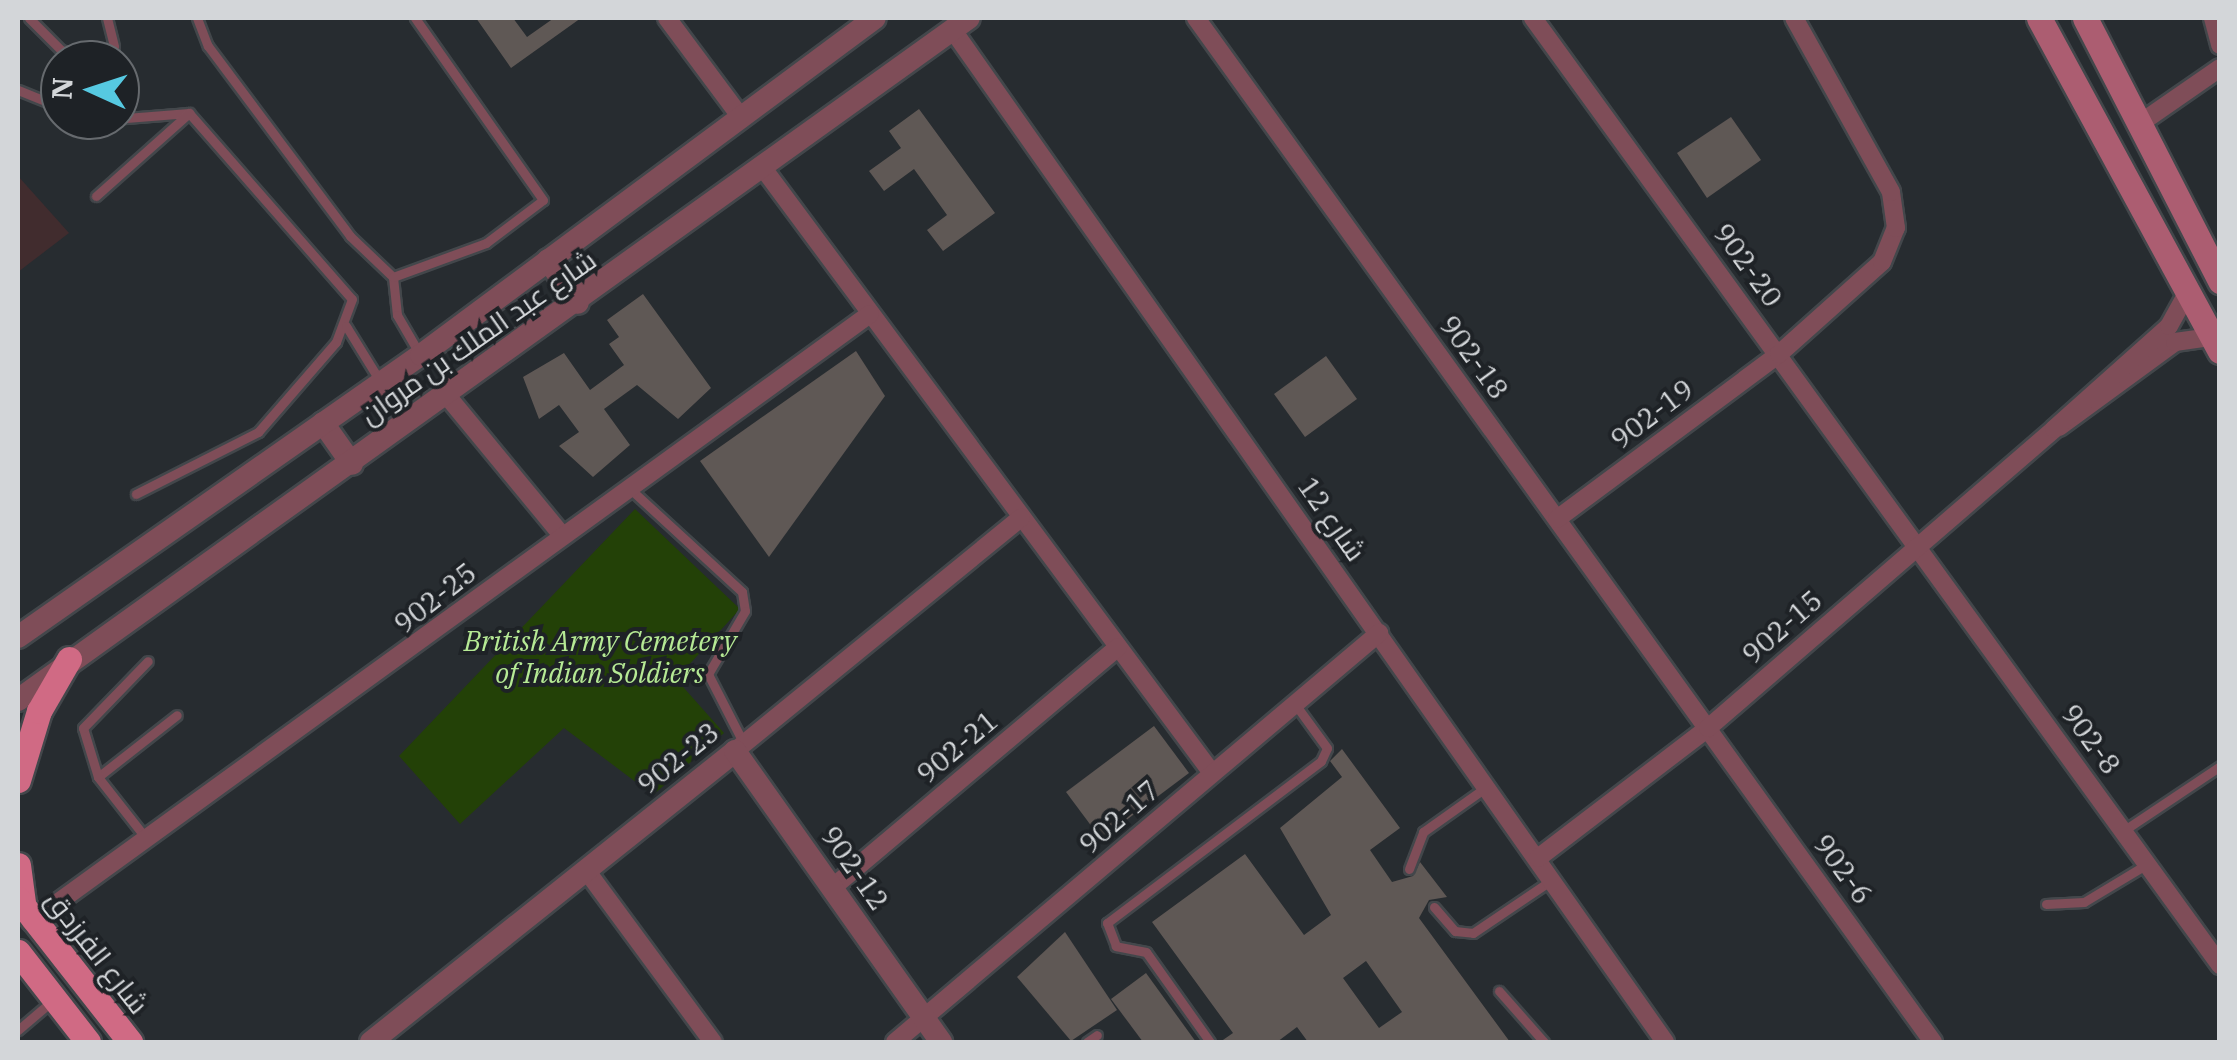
<!DOCTYPE html>
<meta charset="utf-8">
<style>
body{margin:0}
#map{position:relative;width:2237px;height:1060px;overflow:hidden;background:#272c30;font-family:"IBM Plex Serif",Cairo,serif}
div>[style]{position:absolute}
[style*='--x']{left:calc(var(--x)*1px);top:calc(var(--y)*1px);width:calc(var(--w)*1px);rotate:calc(var(--a)*1deg)}
.medical>*{inset:0;background:#412c2e}
.green>*{inset:0;background:#234107}
.building>*{inset:0;background:#5f5855}
.roads{filter:drop-shadow(2px 0 #43474b) drop-shadow(-2px 0 #43474b) drop-shadow(0 2px #43474b) drop-shadow(0 -2px #43474b)}
.service>*{height:9px;margin:-4.5px;padding:0 4.5px;transform-origin:4.5px;border-radius:4.5px;background:#7f4d58}
.minor>*{height:18px;margin:-9px;padding:0 9px;transform-origin:9px;border-radius:9px;background:#7f4d58}
.tertiary>*{height:22px;margin:-11px;padding:0 11px;transform-origin:11px;border-radius:11px;background:#7f4d58}
.secondary>*{height:25px;margin:-12.5px;padding:0 12.5px;transform-origin:12.5px;border-radius:12.5px;background:#ac5d71}
.primary>*{height:25px;margin:-12.5px;padding:0 12.5px;transform-origin:12.5px;border-radius:12.5px;background:#d06a84}
span{translate:-50% -50%;white-space:nowrap;text-align:center;line-height:1.15;-webkit-text-stroke:8px #1e2226;paint-order:stroke}
.street-label{font-size:28px;color:#d3d6d9}
.park-label{font-size:28px;color:#b6ea95;font-style:italic}
.frame{position:absolute;inset:0;border:20px solid #d3d6d9;pointer-events:none}
.north{position:absolute;left:40px;top:40px;width:100px;height:100px;box-sizing:border-box;background:#1e2226;border:2px solid #666a6e;border-radius:50%;rotate:273deg;font-size:28px;font-weight:700;line-height:40px;text-align:center;color:#d3d6d9}
.north::after{content:'';display:block;margin:auto;width:35px;height:45px;background:#56c9e1;clip-path:polygon(50% 0,100% 100%,50% 72%,0 100%)}
</style>
<div id="map">
<div class="medical">
<div style="clip-path:polygon(18px 176px,69px 233px,18px 272px)"></div>
</div>
<div class="green">
<div style="clip-path:polygon(635px 509px,740px 609px,676px 679px,724px 733px,653px 795px,564px 728px,460px 824px,399px 756px)"></div>
</div>
<div class="building">
<div style="clip-path:polygon(476px 18px,513px 18px,527px 37px,554px 18px,581px 18px,511px 68px)"></div>
<div style="clip-path:polygon(919px 109px,995px 213px,943px 251px,927px 230px,947px 215px,914px 169px,884px 191px,869px 171px,901px 148px,889px 131px)"></div>
<div style="clip-path:polygon(1731px 117px,1761px 160px,1707px 198px,1677px 153px)"></div>
<div style="clip-path:polygon(643px 294px,711px 388px,678px 419px,637px 385px,604px 409px,630px 445px,593px 477px,559px 446px,579px 432px,559px 405px,539px 419px,523px 377px,564px 353px,590px 390px,624px 365px,609px 344px,619px 337px,607px 320px)"></div>
<div style="clip-path:polygon(856px 351px,885px 396px,769px 557px,700px 461px)"></div>
<div style="clip-path:polygon(1326px 356px,1357px 399px,1305px 437px,1274px 394px)"></div>
<div style="clip-path:polygon(1154px 726px,1189px 773px,1101px 839px,1066px 792px)"></div>
<div style="clip-path:polygon(evenodd,1342px 749px,1400px 828px,1370px 850px,1392px 882px,1413px 876px,1420px 862px,1447px 897px,1429px 900px,1419px 918px,1510px 1042px,1308px 1042px,1297px 1027px,1277px 1042px,1220px 1042px,1233px 1033px,1152px 922px,1245px 854px,1304px 935px,1331px 915px,1280px 828px,1342px 777px,1330px 761px,1342px 749px,1366px 961px,1402px 1012px,1379px 1028px,1343px 978px,1366px 961px)"></div>
<div style="clip-path:polygon(1065px 932px,1117px 1010px,1071px 1041px,1017px 977px)"></div>
<div style="clip-path:polygon(1146px 973px,1196px 1042px,1143px 1042px,1111px 999px)"></div>
</div>
<div class="roads">
<div class="service">
<div style="--x:29;--y:18;--w:45;--a:45"></div>
<div style="--x:61;--y:50;--w:37;--a:14"></div>
<div style="--x:97;--y:59;--w:21;--a:-37"></div>
<div style="--x:114;--y:46;--w:29;--a:-104"></div>
<div style="--x:197;--y:18;--w:30;--a:69"></div>
<div style="--x:208;--y:46;--w:237;--a:53.2"></div>
<div style="--x:350;--y:236;--w:59;--a:43.6"></div>
<div style="--x:393;--y:277;--w:38;--a:84"></div>
<div style="--x:397;--y:315;--w:44;--a:59.9"></div>
<div style="--x:18;--y:90;--w:45;--a:22"></div>
<div style="--x:101;--y:120;--w:88;--a:-4.5"></div>
<div style="--x:189;--y:113;--w:247;--a:48.8"></div>
<div style="--x:352;--y:299;--w:46;--a:110.4"></div>
<div style="--x:336;--y:342;--w:119;--a:130.9"></div>
<div style="--x:258;--y:432;--w:137;--a:153.1"></div>
<div style="--x:96;--y:196;--w:125;--a:-41.7"></div>
<div style="--x:393;--y:277;--w:99;--a:-20.1"></div>
<div style="--x:486;--y:243;--w:71;--a:-37"></div>
<div style="--x:543;--y:200;--w:223;--a:-125.1"></div>
<div style="--x:346;--y:326;--w:65;--a:58.3"></div>
<div style="--x:628;--y:487;--w:155;--a:42.6"></div>
<div style="--x:742;--y:592;--w:19;--a:81"></div>
<div style="--x:745;--y:611;--w:73;--a:120.4"></div>
<div style="--x:708;--y:674;--w:79;--a:62.8"></div>
<div style="--x:98;--y:777;--w:100;--a:-38.1"></div>
<div style="--x:2123;--y:831;--w:117;--a:-33.8"></div>
<div style="--x:145;--y:837;--w:76;--a:-128.1"></div>
<div style="--x:98;--y:777;--w:51;--a:-107"></div>
<div style="--x:83;--y:728;--w:93;--a:-45.9"></div>
<div style="--x:1409;--y:869;--w:40;--a:-69"></div>
<div style="--x:1423;--y:832;--w:76;--a:-35.4"></div>
<div style="--x:2046;--y:904;--w:38;--a:-3"></div>
<div style="--x:2084;--y:902;--w:74;--a:-31.1"></div>
<div style="--x:1434;--y:907;--w:32;--a:49"></div>
<div style="--x:1455;--y:931;--w:18;--a:6"></div>
<div style="--x:1473;--y:933;--w:97;--a:-34"></div>
<div style="--x:1499;--y:991;--w:68;--a:48.6"></div>
<div style="--x:18;--y:1030;--w:45;--a:-40.5"></div>
<div style="--x:1087;--y:1042;--w:12;--a:-35"></div>
<div style="--x:1210;--y:1042;--w:110;--a:-125.4"></div>
<div style="--x:1146;--y:952;--w:31;--a:-169"></div>
<div style="--x:1116;--y:946;--w:25;--a:-111"></div>
<div style="--x:1107;--y:923;--w:268;--a:-37.1"></div>
<div style="--x:1321;--y:761;--w:14;--a:-65"></div>
<div style="--x:1327;--y:748;--w:54;--a:-126"></div>
</div>
<div class="minor">
<div style="--x:667;--y:18;--w:122;--a:53.3"></div>
<div style="--x:1196;--y:18;--w:1262;--a:54.26"></div>
<div style="--x:1533;--y:18;--w:1170;--a:54.04"></div>
<div style="--x:2213;--y:18;--w:28;--a:75"></div>
<div style="--x:952;--y:29;--w:1239;--a:54.86"></div>
<div style="--x:2142;--y:122;--w:95;--a:-34.7"></div>
<div style="--x:763;--y:168;--w:753;--a:53.42"></div>
<div style="--x:448;--y:397;--w:178;--a:50.5"></div>
<div style="--x:2059;--y:427;--w:144;--a:-36.2"></div>
<div style="--x:2175;--y:342;--w:37;--a:-8"></div>
<div style="--x:1557;--y:519;--w:277;--a:-36.6"></div>
<div style="--x:1779;--y:354;--w:138;--a:-41.8"></div>
<div style="--x:1882;--y:262;--w:37;--a:-68"></div>
<div style="--x:1896;--y:228;--w:36;--a:-98"></div>
<div style="--x:1891;--y:192;--w:199;--a:-119.1"></div>
<div style="--x:735;--y:751;--w:369;--a:-39.2"></div>
<div style="--x:1538;--y:858;--w:214;--a:-37.4"></div>
<div style="--x:1708;--y:728;--w:457;--a:-40.8"></div>
<div style="--x:2054;--y:429;--w:154;--a:-41.8"></div>
<div style="--x:2169;--y:326;--w:39;--a:-61"></div>
<div style="--x:586;--y:870;--w:214;--a:53.6"></div>
<div style="--x:832;--y:888;--w:374;--a:-40.1"></div>
<div style="--x:31;--y:922;--w:1036;--a:-35.93"></div>
<div style="--x:895;--y:1042;--w:634;--a:-40.2"></div>
</div>
<div class="tertiary">
<div style="--x:548;--y:260;--w:52;--a:55.1"></div>
<div style="--x:323;--y:423;--w:50;--a:54.7"></div>
<div style="--x:18;--y:637;--w:492;--a:-35"></div>
<div style="--x:421;--y:355;--w:565;--a:-36.59"></div>
<div style="--x:18;--y:700;--w:1170;--a:-35.65"></div>
<div style="--x:371;--y:1042;--w:466;--a:-38.6"></div>
<div style="--x:735;--y:751;--w:357;--a:54.7"></div>
</div>
<div class="secondary">
<div style="--x:2039;--y:18;--w:379;--a:61.5"></div>
<div style="--x:2085;--y:18;--w:296;--a:62.8"></div>
</div>
<div class="primary">
<div style="--x:18;--y:780;--w:72;--a:-73.1"></div>
<div style="--x:39;--y:711;--w:60;--a:-60"></div>
<div style="--x:18;--y:865;--w:45;--a:82.4"></div>
<div style="--x:18;--y:899;--w:182;--a:51.9"></div>
<div style="--x:18;--y:952;--w:114;--a:52.1"></div>
</div>
</div>
<div class="street-label">
<span style="left:1748px;top:265px;rotate:54deg">902-20</span>
<span style="left:478px;top:337px;rotate:-35deg">شارع عبد الملك بن مروان</span>
<span style="left:1474px;top:357px;rotate:54deg">902-18</span>
<span style="left:1652px;top:414px;rotate:-37deg">902-19</span>
<span style="left:1332px;top:519px;rotate:55deg">شارع 12</span>
<span style="left:435px;top:598px;rotate:-38deg">902-25</span>
<span style="left:1782px;top:627px;rotate:-41deg">902-15</span>
<span style="left:2091px;top:739px;rotate:54deg">902-8</span>
<span style="left:957px;top:747px;rotate:-40deg">902-21</span>
<span style="left:678px;top:758px;rotate:-39deg">902-23</span>
<span style="left:1119px;top:817px;rotate:-41deg">902-17</span>
<span style="left:855px;top:868px;rotate:55deg">902-12</span>
<span style="left:1843px;top:869px;rotate:54deg">902-6</span>
<span style="left:97px;top:952px;rotate:52deg">شارع الفرزدق</span>
</div>
<div class="park-label">
<span style="left:600px;top:657px">British Army Cemetery<br>of Indian Soldiers</span>
</div>
<div class="frame"></div>
<div class="north">N</div>
</div>
